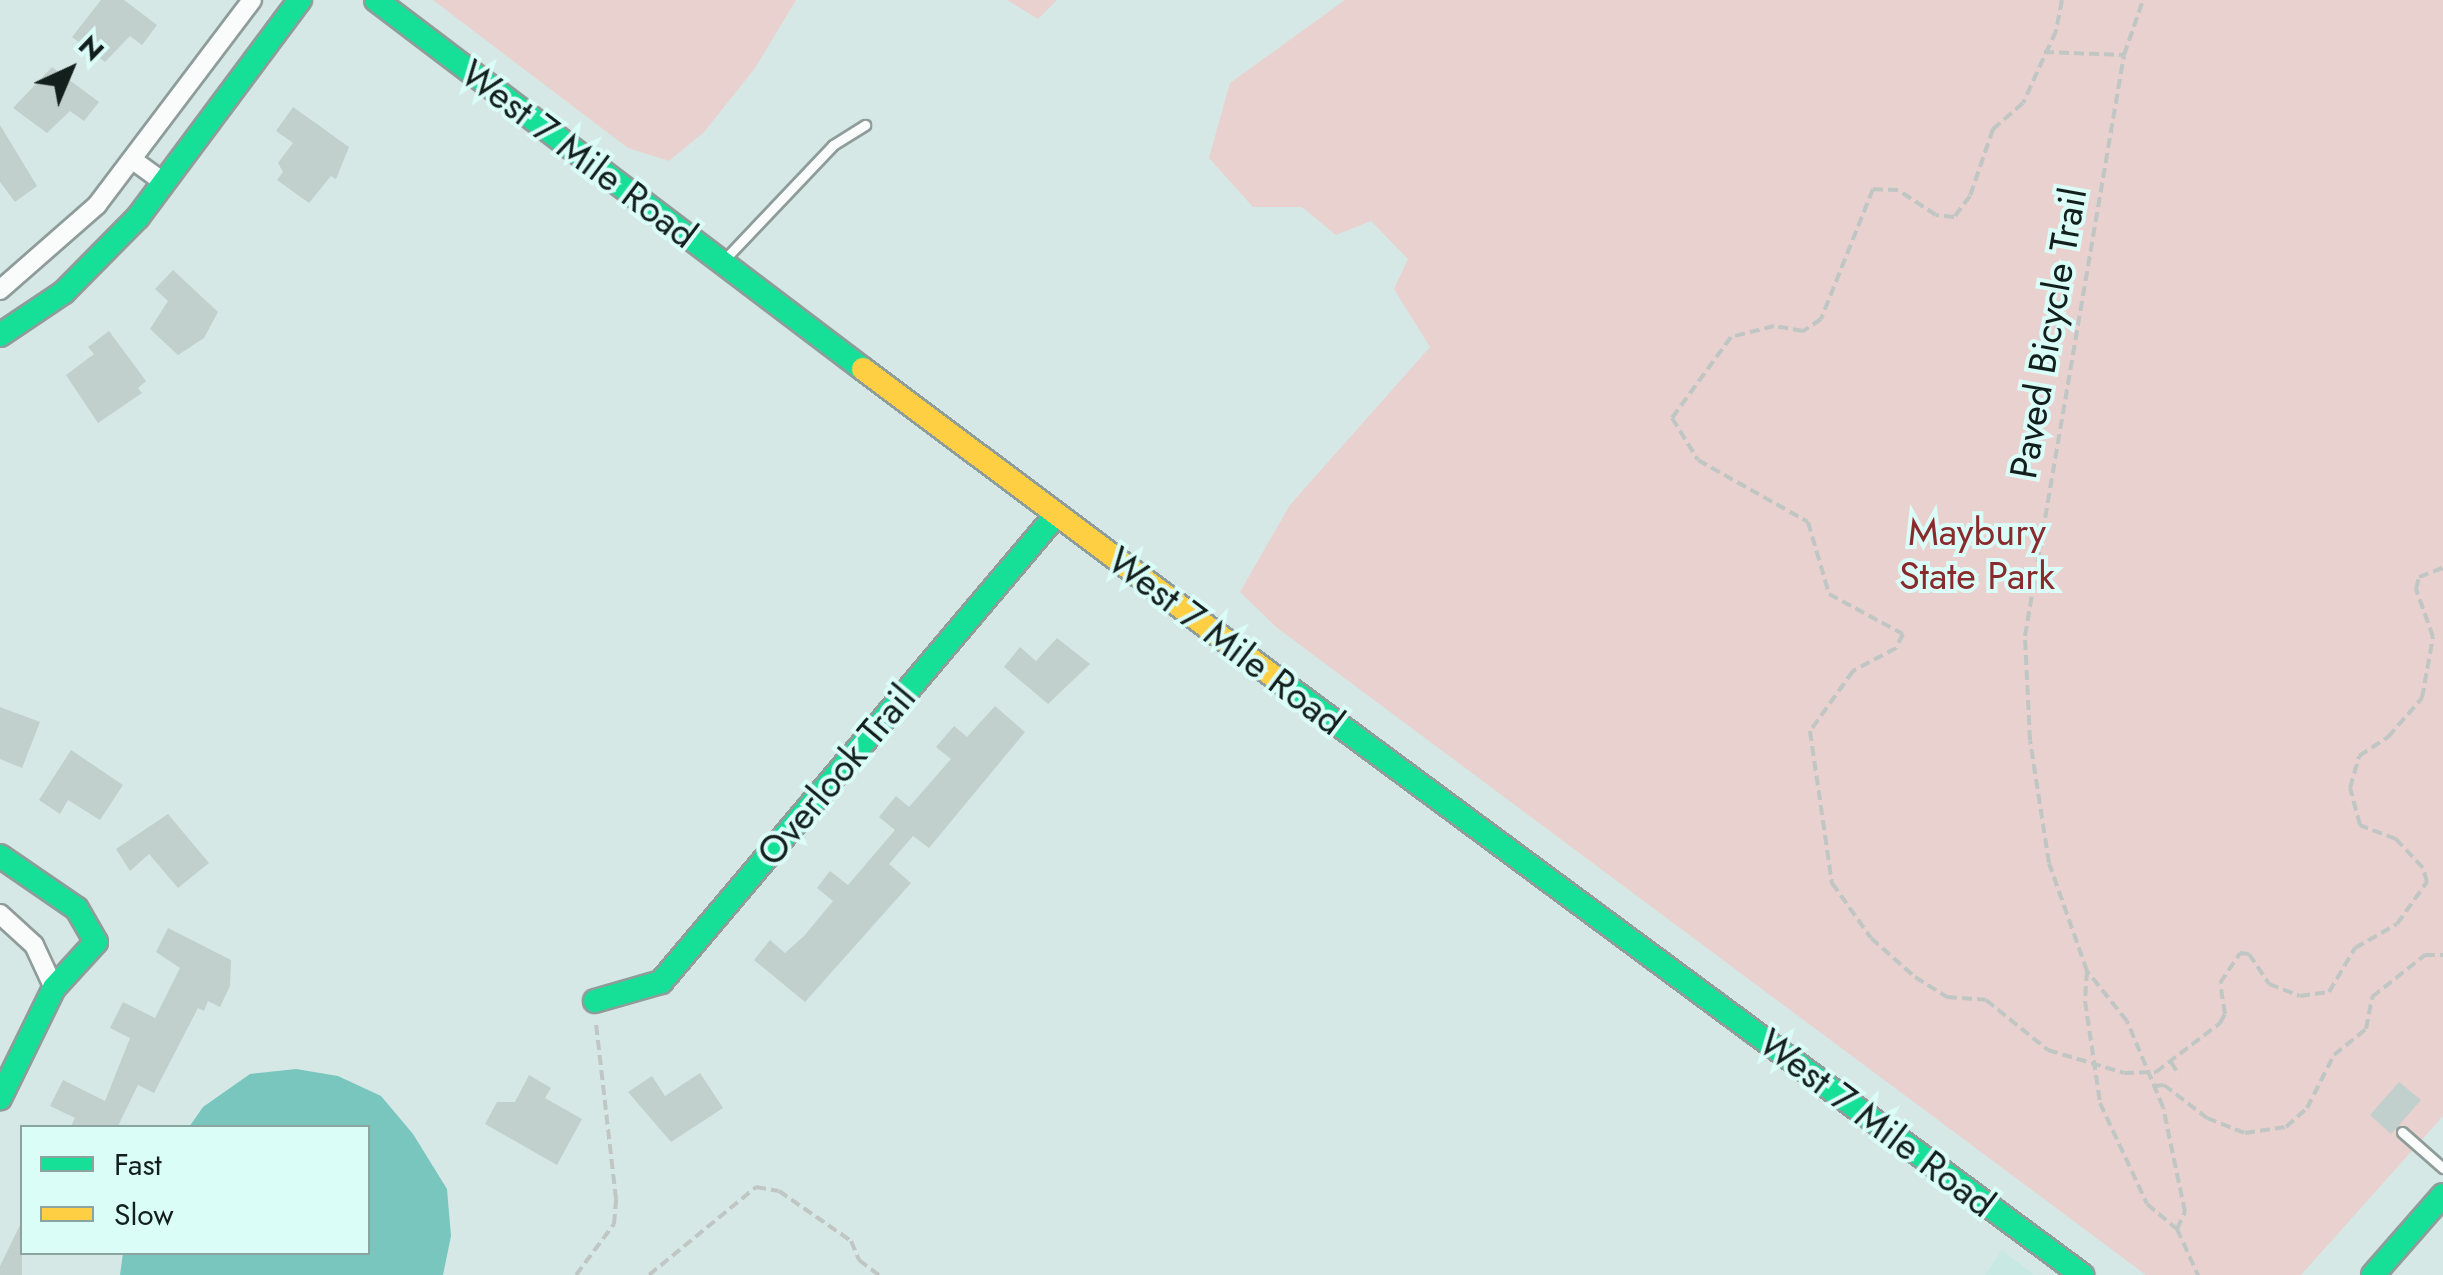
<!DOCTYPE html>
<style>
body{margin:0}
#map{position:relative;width:2443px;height:1275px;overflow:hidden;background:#d6e8e5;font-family:Jost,sans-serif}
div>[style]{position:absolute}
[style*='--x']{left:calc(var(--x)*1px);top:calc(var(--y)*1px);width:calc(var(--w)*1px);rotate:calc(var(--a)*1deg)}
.built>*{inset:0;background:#c8e8e3}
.green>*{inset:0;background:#e8d1ce}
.water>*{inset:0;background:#78c6be}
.building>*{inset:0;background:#c1cfcd}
.path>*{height:4px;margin-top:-2px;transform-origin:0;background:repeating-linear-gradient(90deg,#c0c6c4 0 10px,transparent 0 15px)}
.roads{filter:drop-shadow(2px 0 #8e9c9a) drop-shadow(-2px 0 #8e9c9a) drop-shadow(0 2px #8e9c9a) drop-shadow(0 -2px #8e9c9a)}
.lane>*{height:9px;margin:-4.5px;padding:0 4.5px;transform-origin:4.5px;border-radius:4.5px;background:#f9fcfb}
.street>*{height:18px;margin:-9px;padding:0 9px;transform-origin:9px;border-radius:9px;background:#f9fcfb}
.fast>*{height:22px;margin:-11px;padding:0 11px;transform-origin:11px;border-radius:11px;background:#16e098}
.slow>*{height:22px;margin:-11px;padding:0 11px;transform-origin:11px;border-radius:11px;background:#ffcf43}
span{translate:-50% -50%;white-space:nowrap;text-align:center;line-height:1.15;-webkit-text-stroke:8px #dbfdf8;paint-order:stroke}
.street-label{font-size:38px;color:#121f1d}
.park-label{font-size:38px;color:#892b2d}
.legend{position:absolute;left:20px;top:1125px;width:350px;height:130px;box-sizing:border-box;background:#dbfdf8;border:2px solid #8ba4a0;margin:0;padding:12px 18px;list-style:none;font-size:30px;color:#121f1d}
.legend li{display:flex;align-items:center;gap:20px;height:50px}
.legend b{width:50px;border:2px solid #8ba4a0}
.north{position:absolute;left:20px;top:20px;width:100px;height:100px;-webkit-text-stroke:8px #dbfdf8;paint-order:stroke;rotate:44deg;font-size:28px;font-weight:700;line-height:40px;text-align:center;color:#121f1d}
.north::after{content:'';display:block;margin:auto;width:35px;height:45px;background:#121f1d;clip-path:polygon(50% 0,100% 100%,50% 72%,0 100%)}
</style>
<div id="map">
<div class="built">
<div style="clip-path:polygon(2002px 1250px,2035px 1275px,1985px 1275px)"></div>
</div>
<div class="green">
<div style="clip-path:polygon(433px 0,796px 0,755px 68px,704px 132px,669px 161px,628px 148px)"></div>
<div style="clip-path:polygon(1007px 0,1057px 0,1038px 19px)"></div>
<div style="clip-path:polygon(1345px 0,2443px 0,2443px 1116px,2301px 1275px,2146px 1275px,1276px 627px,1240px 592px,1290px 505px,1430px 347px,1394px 289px,1408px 259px,1371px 221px,1336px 235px,1302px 207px,1253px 207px,1209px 158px,1230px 83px)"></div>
</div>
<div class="water">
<div style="clip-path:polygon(296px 1069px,338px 1076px,381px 1096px,413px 1134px,447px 1189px,451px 1236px,443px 1275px,120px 1275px,123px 1253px,368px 1252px,368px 1128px,189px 1127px,203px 1107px,250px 1074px)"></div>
</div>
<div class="building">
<div style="clip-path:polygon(101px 0,124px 0,157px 25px,142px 45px,130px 36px,105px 62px,72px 37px)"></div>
<div style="clip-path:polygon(52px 67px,99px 102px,84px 121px,70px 111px,47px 133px,13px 108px)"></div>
<div style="clip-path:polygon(293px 107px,349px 147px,336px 179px,331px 176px,309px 203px,277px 180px,283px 172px,278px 163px,293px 143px,276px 131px)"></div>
<div style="clip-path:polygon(0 125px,37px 186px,15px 202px,0 182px)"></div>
<div style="clip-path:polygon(173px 270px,218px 312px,204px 338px,178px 355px,150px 329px,168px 301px,155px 289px)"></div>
<div style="clip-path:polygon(109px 331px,146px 381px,138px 388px,142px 393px,98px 423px,66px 375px,94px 354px,88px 347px)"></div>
<div style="clip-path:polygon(1057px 638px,1090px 664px,1048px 704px,1004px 667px,1020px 647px,1036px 661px)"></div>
<div style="clip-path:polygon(995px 706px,1025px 732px,929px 848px,913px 836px,889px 864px,911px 883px,805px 1002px,754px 960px,770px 940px,785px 953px,804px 936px,833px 901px,817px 888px,830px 871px,848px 885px,895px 830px,879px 817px,896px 796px,909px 807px,951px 759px,936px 747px,954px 726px,967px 737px)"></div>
<div style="clip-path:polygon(0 707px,40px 722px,22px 768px,0 759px)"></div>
<div style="clip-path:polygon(71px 750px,123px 785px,100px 820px,68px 800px,60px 814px,39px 800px)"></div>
<div style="clip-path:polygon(168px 814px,209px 863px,178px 888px,149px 854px,130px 871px,116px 849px)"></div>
<div style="clip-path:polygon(168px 928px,231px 960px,230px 986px,220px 1007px,208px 1001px,204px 1011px,198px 1008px,154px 1093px,138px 1085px,117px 1128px,70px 1128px,75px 1118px,50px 1106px,63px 1080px,105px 1101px,130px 1038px,110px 1028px,123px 1002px,155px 1018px,180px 968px,156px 952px)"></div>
<div style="clip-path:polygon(700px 1073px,723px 1108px,671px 1142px,628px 1092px,652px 1076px,665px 1096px)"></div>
<div style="clip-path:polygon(529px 1075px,551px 1088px,545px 1098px,582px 1119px,557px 1165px,485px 1124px,497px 1102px,515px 1102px)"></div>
<div style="clip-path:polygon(2399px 1082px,2421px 1100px,2391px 1134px,2370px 1115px)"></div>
<div style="clip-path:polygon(22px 1221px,22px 1275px,0 1275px,0 1266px)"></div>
</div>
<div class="path">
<div style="--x:2062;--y:0;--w:32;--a:101"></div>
<div style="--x:2056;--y:31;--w:79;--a:114.6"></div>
<div style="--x:2023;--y:103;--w:40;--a:139"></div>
<div style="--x:1993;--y:129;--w:71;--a:108.9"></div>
<div style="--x:1970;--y:196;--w:26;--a:127"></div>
<div style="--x:1954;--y:217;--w:18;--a:-174"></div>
<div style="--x:1936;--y:215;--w:45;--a:-146.7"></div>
<div style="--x:1898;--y:190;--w:25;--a:-178"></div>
<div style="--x:1873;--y:189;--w:140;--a:111.8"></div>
<div style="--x:1821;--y:319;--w:22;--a:146"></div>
<div style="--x:1803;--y:331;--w:29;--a:-170"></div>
<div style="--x:1774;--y:326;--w:44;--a:165.7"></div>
<div style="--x:1731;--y:337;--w:100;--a:126.1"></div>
<div style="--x:1672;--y:418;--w:49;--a:58.2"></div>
<div style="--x:1698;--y:460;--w:126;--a:29.4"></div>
<div style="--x:1808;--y:522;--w:75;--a:73.7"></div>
<div style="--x:1829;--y:594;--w:84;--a:28.4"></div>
<div style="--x:1903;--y:634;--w:16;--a:117"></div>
<div style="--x:1896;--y:648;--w:49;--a:151.9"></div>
<div style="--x:1853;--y:671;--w:74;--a:125.6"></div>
<div style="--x:1810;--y:731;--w:154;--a:81.8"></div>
<div style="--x:1832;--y:883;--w:67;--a:54.7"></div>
<div style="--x:1871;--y:938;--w:59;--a:41.6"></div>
<div style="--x:1915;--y:977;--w:38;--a:32"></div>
<div style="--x:1947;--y:997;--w:39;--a:4"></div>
<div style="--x:1986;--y:1000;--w:80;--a:38.9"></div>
<div style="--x:2048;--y:1050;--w:79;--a:16.8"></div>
<div style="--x:2124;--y:1073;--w:32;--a:-2"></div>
<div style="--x:2156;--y:1072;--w:81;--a:-37.4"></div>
<div style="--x:2220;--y:1023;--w:10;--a:-61"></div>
<div style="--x:2225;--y:1014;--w:31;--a:-99"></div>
<div style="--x:2220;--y:983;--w:36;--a:-56"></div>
<div style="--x:2240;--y:953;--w:9;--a:6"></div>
<div style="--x:2249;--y:954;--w:36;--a:56"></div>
<div style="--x:2269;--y:984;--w:33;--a:21"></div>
<div style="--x:2300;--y:996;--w:29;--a:-8"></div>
<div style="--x:2329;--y:992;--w:51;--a:-59.4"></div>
<div style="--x:2355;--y:948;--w:48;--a:-29.7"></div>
<div style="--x:2397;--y:924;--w:52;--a:-54.5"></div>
<div style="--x:2427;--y:882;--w:15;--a:-106"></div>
<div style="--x:2423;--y:868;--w:40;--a:-133"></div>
<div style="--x:2396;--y:839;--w:39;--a:-159"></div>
<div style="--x:2360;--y:825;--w:38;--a:-105"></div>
<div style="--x:2350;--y:788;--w:33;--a:-74"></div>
<div style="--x:2359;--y:756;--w:35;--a:-33"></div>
<div style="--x:2388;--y:737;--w:52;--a:-48.9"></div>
<div style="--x:2422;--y:698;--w:62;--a:-79.8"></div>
<div style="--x:2433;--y:637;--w:51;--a:-109.5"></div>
<div style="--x:2416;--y:589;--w:12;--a:-76"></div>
<div style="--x:2419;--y:577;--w:26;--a:-21"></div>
<div style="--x:2044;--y:52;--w:80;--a:2.1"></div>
<div style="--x:2087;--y:971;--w:30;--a:94"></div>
<div style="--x:2085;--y:1001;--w:103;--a:81.6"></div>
<div style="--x:2100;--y:1103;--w:111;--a:65"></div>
<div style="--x:2147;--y:1204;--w:39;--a:40"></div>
<div style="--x:2177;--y:1229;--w:19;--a:-65"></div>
<div style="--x:2185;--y:1212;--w:107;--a:-101.8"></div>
<div style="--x:2163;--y:1107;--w:93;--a:-112.7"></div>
<div style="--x:2127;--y:1021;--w:64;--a:-128.7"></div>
<div style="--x:2087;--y:971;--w:114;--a:-109.4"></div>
<div style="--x:2049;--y:863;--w:124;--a:-98.8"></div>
<div style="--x:2030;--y:740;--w:104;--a:-92.8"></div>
<div style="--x:2025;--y:636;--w:589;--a:-80.33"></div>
<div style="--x:2124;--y:55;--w:58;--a:-70.9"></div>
<div style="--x:2171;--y:1062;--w:15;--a:58"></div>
<div style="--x:2155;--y:1086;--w:9;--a:-6"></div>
<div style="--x:2164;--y:1085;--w:54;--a:37.5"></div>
<div style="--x:2207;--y:1118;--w:41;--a:21.5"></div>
<div style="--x:2245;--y:1133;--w:41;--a:-8.3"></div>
<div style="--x:2286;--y:1127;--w:28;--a:-42"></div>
<div style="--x:2307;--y:1108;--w:59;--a:-63"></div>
<div style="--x:2334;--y:1055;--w:41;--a:-39.1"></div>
<div style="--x:2366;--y:1029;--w:33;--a:-79"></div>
<div style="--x:2372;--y:997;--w:68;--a:-38.4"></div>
<div style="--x:2425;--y:955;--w:18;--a:0"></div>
<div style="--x:2177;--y:1229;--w:51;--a:65.5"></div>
<div style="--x:576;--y:1275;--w:64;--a:-53.3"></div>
<div style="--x:614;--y:1224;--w:25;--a:-85"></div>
<div style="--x:616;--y:1199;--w:176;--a:-96.5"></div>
<div style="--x:649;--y:1275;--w:139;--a:-39.4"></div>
<div style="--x:756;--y:1187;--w:23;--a:10"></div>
<div style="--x:779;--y:1191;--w:88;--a:34.8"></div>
<div style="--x:851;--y:1241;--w:21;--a:67"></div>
<div style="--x:859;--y:1260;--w:25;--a:37"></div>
</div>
<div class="roads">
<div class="lane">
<div style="--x:724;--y:260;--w:158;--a:-46.5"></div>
<div style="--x:833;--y:145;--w:38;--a:-32"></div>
<div style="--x:2402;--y:1132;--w:55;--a:41.3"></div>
</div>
<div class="street">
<div style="--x:133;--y:160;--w:39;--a:36"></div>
<div style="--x:0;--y:290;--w:129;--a:-41.2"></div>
<div style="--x:97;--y:205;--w:257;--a:-52.9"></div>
<div style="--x:0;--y:914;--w:46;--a:42.4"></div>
<div style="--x:34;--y:945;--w:47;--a:65.1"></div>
</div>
<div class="fast">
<div style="--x:376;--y:0;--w:611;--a:37.15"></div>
<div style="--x:0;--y:335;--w:77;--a:-33.9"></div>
<div style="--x:64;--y:292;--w:105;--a:-45.4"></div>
<div style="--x:138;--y:217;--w:271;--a:-53.3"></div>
<div style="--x:1285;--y:685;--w:992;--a:36.51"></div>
<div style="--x:0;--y:856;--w:93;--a:34.5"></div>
<div style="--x:77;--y:909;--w:38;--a:60"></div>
<div style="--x:96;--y:942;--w:62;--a:132.4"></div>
<div style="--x:54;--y:988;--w:123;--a:116.1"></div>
<div style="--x:595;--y:1001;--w:69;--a:-16.1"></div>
<div style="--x:661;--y:982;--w:612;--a:-49.77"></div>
<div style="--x:2373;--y:1275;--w:106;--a:-48.8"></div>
</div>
<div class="slow">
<div style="--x:863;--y:369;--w:527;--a:36.83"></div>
</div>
</div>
<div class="street-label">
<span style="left:579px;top:154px;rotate:37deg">West 7 Mile Road</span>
<span style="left:2048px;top:333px;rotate:-80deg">Paved Bicycle Trail</span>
<span style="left:1226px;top:641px;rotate:37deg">West 7 Mile Road</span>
<span style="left:836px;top:775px;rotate:-50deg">Overlook Trail</span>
<span style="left:1877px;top:1123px;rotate:37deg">West 7 Mile Road</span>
</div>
<div class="park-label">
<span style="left:1977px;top:554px">Maybury<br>State Park</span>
</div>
<ul class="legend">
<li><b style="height:12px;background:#16e098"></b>Fast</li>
<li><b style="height:12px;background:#ffcf43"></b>Slow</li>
</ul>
<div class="north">N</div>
</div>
